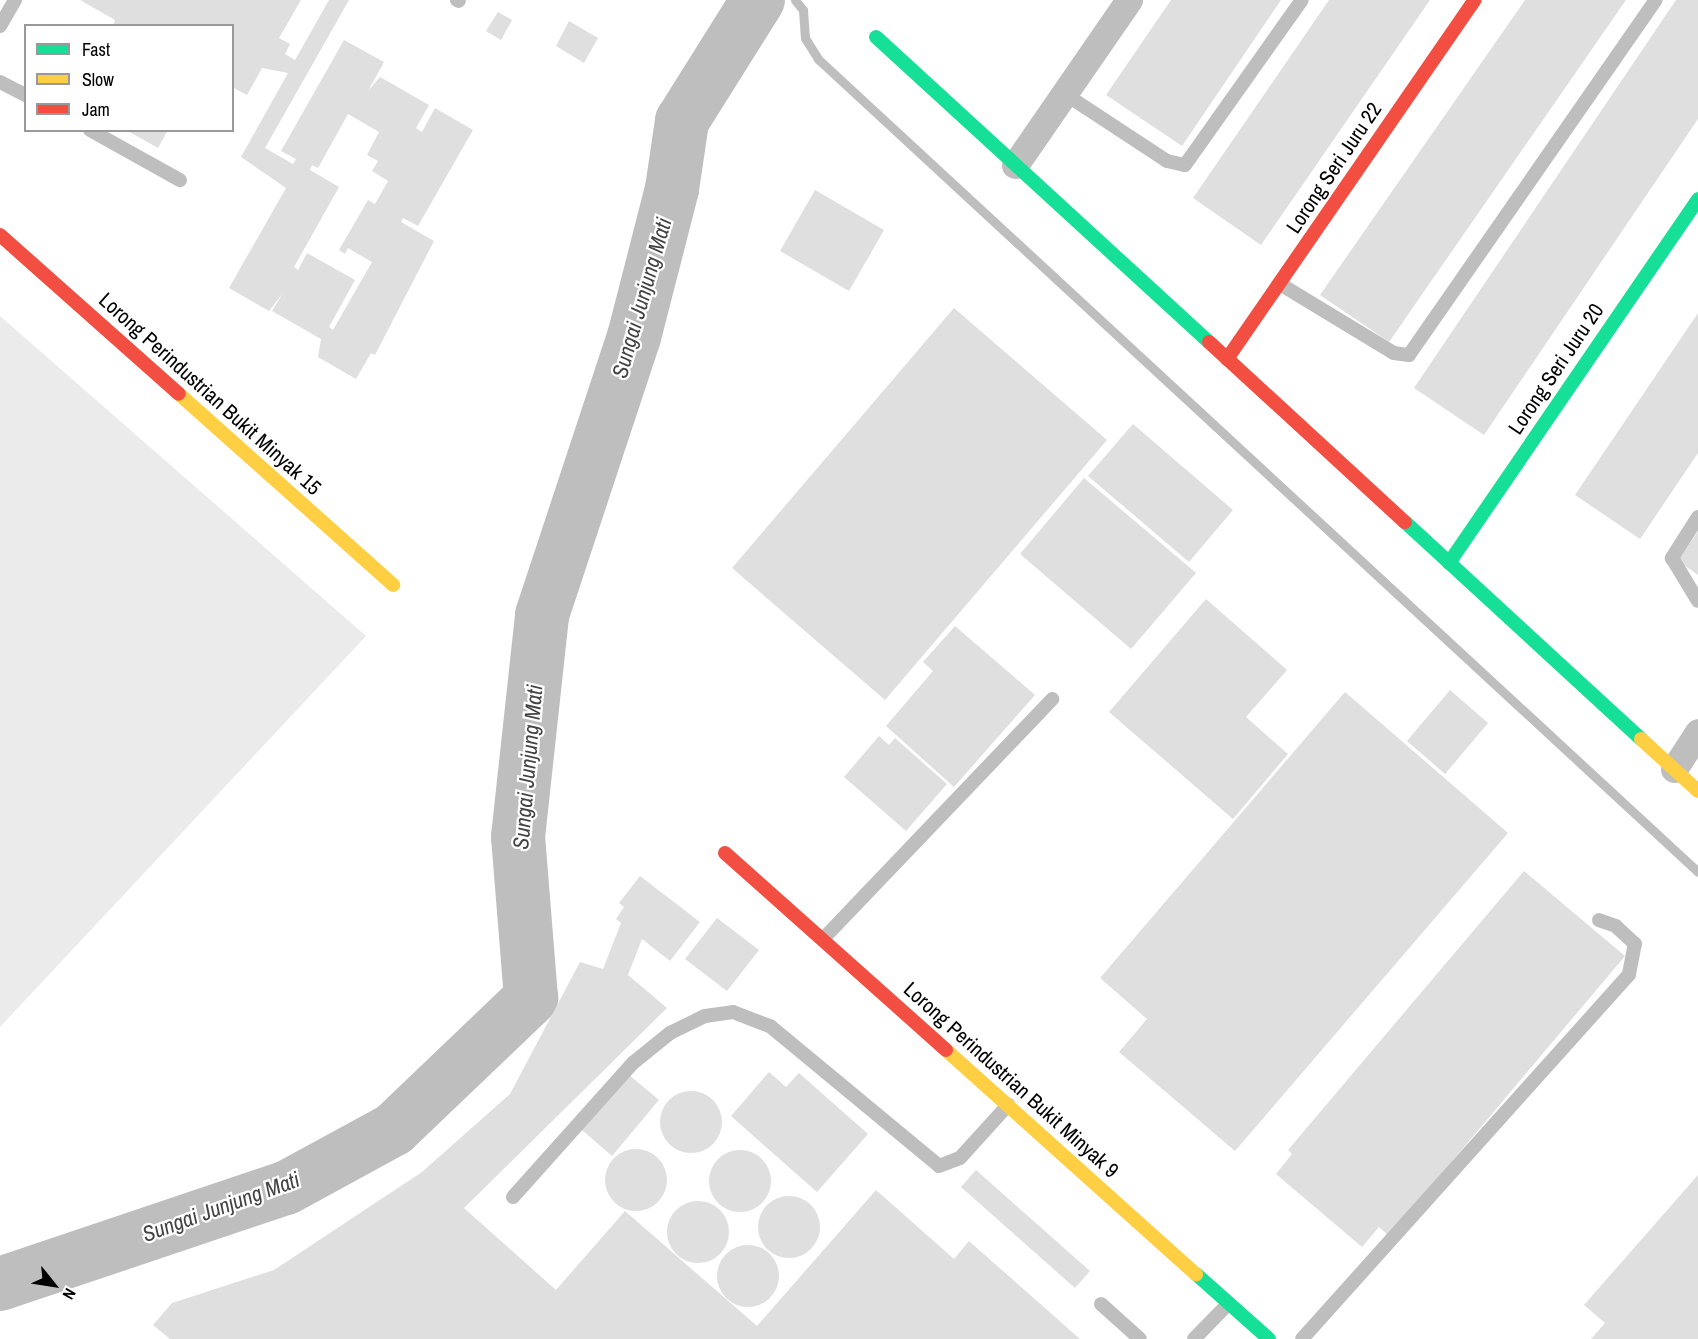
<!DOCTYPE html>
<style>
body{margin:0}
#map{position:relative;width:1698px;height:1339px;overflow:hidden;background:#fff;font-family:"Archivo Narrow",sans-serif}
div>[style]{position:absolute}
[style*='--x']{left:calc(var(--x)*1px);top:calc(var(--y)*1px);width:calc(var(--w)*1px);rotate:calc(var(--a)*1deg)}
.green>*{inset:0;background:#ebebeb}
.stream>*{height:9px;margin:-4.5px;padding:0 4.5px;transform-origin:4.5px;border-radius:4.5px;background:#bebebe}
.river>*{height:54px;margin:-27px;padding:0 27px;transform-origin:27px;border-radius:27px;background:#bebebe}
.building>*{inset:0;background:#dfdfdf}
.round{border-radius:50%}
.lane>*{height:14px;margin:-7px;padding:0 7px;transform-origin:7px;border-radius:7px;background:#bebebe}
.street>*{height:27px;margin:-13.5px;padding:0 13.5px;transform-origin:13.5px;border-radius:13.5px;background:#bebebe}
.fast>*{height:14px;margin:-7px;padding:0 7px;transform-origin:7px;border-radius:7px;background:#16e098}
.slow>*{height:14px;margin:-7px;padding:0 7px;transform-origin:7px;border-radius:7px;background:#ffcf43}
.jam>*{height:14px;margin:-7px;padding:0 7px;transform-origin:7px;border-radius:7px;background:#f24e42}
span{translate:-50% -50%;white-space:nowrap;text-align:center;line-height:1.15;-webkit-text-stroke:4.5px #fff;paint-order:stroke}
.street-label{font-size:21px;color:#000}
.water-label{font-size:22px;color:#434343;font-style:italic}
.legend{position:absolute;left:24px;top:24px;width:210px;height:108px;box-sizing:border-box;background:#fff;border:2px solid #999;margin:0;padding:8px 10px;list-style:none;font-size:18px;color:#000}
.legend li{display:flex;align-items:center;gap:12px;height:30px}
.legend b{width:30px;border:2px solid #999}
.north{position:absolute;left:24px;top:1255px;width:60px;height:60px;-webkit-text-stroke:4px #fff;paint-order:stroke;rotate:120deg;font-size:16px;font-weight:700;line-height:24px;text-align:center;color:#000}
.north::after{content:'';display:block;margin:auto;width:21px;height:27px;background:#000;clip-path:polygon(50% 0,100% 100%,50% 72%,0 100%)}
</style>
<div id="map">
<div class="green">
<div style="clip-path:polygon(0 316px,366px 636px,0 1027px)"></div>
</div>
<div class="stream">
<div style="--x:795;--y:0;--w:13;--a:51"></div>
<div style="--x:803;--y:10;--w:28;--a:86"></div>
<div style="--x:805;--y:38;--w:25;--a:58"></div>
<div style="--x:818;--y:59;--w:1198;--a:42.73"></div>
</div>
<div class="river">
<div style="--x:0;--y:1284;--w:302;--a:-18.6"></div>
<div style="--x:286;--y:1188;--w:123;--a:-28.6"></div>
<div style="--x:394;--y:1129;--w:190;--a:-43.7"></div>
<div style="--x:531;--y:998;--w:162;--a:-94.6"></div>
<div style="--x:518;--y:837;--w:223;--a:-83.8"></div>
<div style="--x:542;--y:615;--w:293;--a:-71.7"></div>
<div style="--x:634;--y:337;--w:153;--a:-75.6"></div>
<div style="--x:672;--y:189;--w:69;--a:-81.6"></div>
<div style="--x:682;--y:121;--w:143;--a:-57.9"></div>
</div>
<div class="building">
<div style="clip-path:polygon(evenodd,80px 0,301px 0,279px 38px,290px 44px,285px 54px,295px 60px,329px 0,349px 0,265px 148px,293px 164px,296px 159px,281px 151px,344px 40px,384px 62px,368px 91px,380px 77px,429px 105px,416px 128px,422px 132px,435px 108px,473px 130px,418px 226px,403px 218px,401px 222px,434px 241px,375px 355px,371px 353px,356px 379px,318px 357px,321px 339px,272px 311px,283px 293px,269px 311px,229px 288px,286px 188px,241px 157px,288px 73px,262px 68px,247px 95px,232px 87px,232px 26px,113px 26px,115px 20px,80px 0,348px 114px,379px 132px,367px 155px,378px 161px,372px 171px,388px 181px,375px 204px,368px 200px,339px 250px,345px 254px,348px 248px,372px 262px,333px 330px,329px 327px,355px 280px,307px 253px,298px 270px,294px 267px,339px 187px,310px 170px,312px 165px,318px 168px,348px 114px)"></div>
<div style="clip-path:polygon(1171px 0,1281px 0,1182px 146px,1106px 95px)"></div>
<div style="clip-path:polygon(1329px 0,1430px 0,1261px 245px,1193px 198px)"></div>
<div style="clip-path:polygon(1525px 0,1626px 0,1389px 342px,1320px 295px)"></div>
<div style="clip-path:polygon(1676px 0,1698px 0,1698px 119px,1484px 435px,1414px 388px)"></div>
<div style="clip-path:polygon(498px 12px,512px 20px,501px 40px,486px 31px)"></div>
<div style="clip-path:polygon(569px 21px,598px 38px,584px 63px,556px 46px)"></div>
<div style="clip-path:polygon(126px 130px,168px 130px,158px 148px)"></div>
<div style="clip-path:polygon(815px 190px,884px 230px,849px 291px,780px 251px)"></div>
<div style="clip-path:polygon(954px 308px,1107px 440px,885px 700px,732px 568px)"></div>
<div style="clip-path:polygon(1698px 313px,1698px 453px,1640px 539px,1575px 495px)"></div>
<div style="clip-path:polygon(1133px 424px,1233px 510px,1189px 562px,1088px 476px)"></div>
<div style="clip-path:polygon(1084px 478px,1196px 573px,1131px 649px,1020px 554px)"></div>
<div style="clip-path:polygon(1698px 531px,1698px 575px,1678px 561px)"></div>
<div style="clip-path:polygon(1206px 599px,1287px 670px,1246px 717px,1288px 754px,1233px 819px,1109px 712px)"></div>
<div style="clip-path:polygon(955px 626px,1035px 695px,954px 787px,886px 726px,933px 671px,923px 662px)"></div>
<div style="clip-path:polygon(1450px 690px,1488px 723px,1445px 774px,1407px 741px)"></div>
<div style="clip-path:polygon(1345px 692px,1508px 833px,1235px 1151px,1119px 1052px,1147px 1019px,1100px 978px)"></div>
<div style="clip-path:polygon(879px 736px,889px 745px,895px 738px,947px 784px,906px 831px,844px 777px)"></div>
<div style="clip-path:polygon(1524px 871px,1625px 956px,1389px 1236px,1379px 1227px,1362px 1247px,1276px 1174px,1292px 1154px,1288px 1150px)"></div>
<div style="clip-path:polygon(640px 876px,700px 922px,670px 961px,642px 939px,628px 975px,667px 1008px,464px 1208px,556px 1290px,625px 1211px,757px 1326px,876px 1190px,954px 1259px,969px 1241px,1080px 1339px,170px 1339px,153px 1325px,172px 1303px,274px 1270px,422px 1172px,510px 1094px,580px 962px,603px 969px,621px 923px,616px 919px,624px 907px,619px 903px)"></div>
<div style="clip-path:polygon(717px 918px,759px 950px,727px 991px,685px 959px)"></div>
<div style="clip-path:polygon(769px 1072px,786px 1087px,799px 1073px,868px 1134px,817px 1192px,731px 1116px)"></div>
<div style="clip-path:polygon(628px 1074px,659px 1100px,612px 1156px,582px 1130px)"></div>
<div class="round" style="left:660px;top:1091px;width:62px;height:62px"></div>
<div class="round" style="left:605px;top:1149px;width:62px;height:62px"></div>
<div class="round" style="left:709px;top:1150px;width:62px;height:62px"></div>
<div style="clip-path:polygon(976px 1170px,1090px 1271px,1075px 1288px,961px 1187px)"></div>
<div style="clip-path:polygon(1698px 1175px,1698px 1339px,1591px 1339px,1605px 1323px,1584px 1305px)"></div>
<div class="round" style="left:758px;top:1196px;width:62px;height:62px"></div>
<div class="round" style="left:667px;top:1201px;width:62px;height:62px"></div>
<div class="round" style="left:717px;top:1245px;width:62px;height:62px"></div>
</div>
<div class="lane">
<div style="--x:457;--y:0;--w:2;--a:27"></div>
<div style="--x:0;--y:26;--w:30;--a:-60"></div>
<div style="--x:0;--y:82;--w:29;--a:27"></div>
<div style="--x:1065;--y:94;--w:122;--a:33.3"></div>
<div style="--x:1167;--y:161;--w:18;--a:13"></div>
<div style="--x:1185;--y:165;--w:202;--a:-54.7"></div>
<div style="--x:90;--y:130;--w:103;--a:29.1"></div>
<div style="--x:1280;--y:284;--w:133;--a:31.2"></div>
<div style="--x:1394;--y:353;--w:15;--a:8"></div>
<div style="--x:1409;--y:355;--w:432;--a:-55.2"></div>
<div style="--x:1698;--y:517;--w:49;--a:122.4"></div>
<div style="--x:1672;--y:558;--w:50;--a:58.8"></div>
<div style="--x:823;--y:939;--w:332;--a:-46.3"></div>
<div style="--x:513;--y:1197;--w:180;--a:-48.2"></div>
<div style="--x:633;--y:1063;--w:48;--a:-39"></div>
<div style="--x:670;--y:1033;--w:39;--a:-26"></div>
<div style="--x:705;--y:1016;--w:28;--a:-8"></div>
<div style="--x:733;--y:1012;--w:40;--a:21"></div>
<div style="--x:770;--y:1026;--w:219;--a:39.6"></div>
<div style="--x:939;--y:1166;--w:22;--a:-21"></div>
<div style="--x:960;--y:1158;--w:72;--a:-47.8"></div>
<div style="--x:1101;--y:1304;--w:52;--a:41.9"></div>
<div style="--x:1194;--y:1339;--w:50;--a:-45.8"></div>
<div style="--x:1302;--y:1339;--w:490;--a:-48.1"></div>
<div style="--x:1629;--y:974;--w:31;--a:-79"></div>
<div style="--x:1635;--y:944;--w:26;--a:-137"></div>
<div style="--x:1616;--y:926;--w:18;--a:-161"></div>
</div>
<div class="street">
<div style="--x:1015;--y:165;--w:201;--a:-55.4"></div>
<div style="--x:1674;--y:769;--w:44;--a:-57"></div>
</div>
<div class="fast">
<div style="--x:876;--y:37;--w:452;--a:42.5"></div>
<div style="--x:1405;--y:522;--w:321;--a:42.6"></div>
<div style="--x:1449;--y:563;--w:441;--a:-55.6"></div>
<div style="--x:1196;--y:1274;--w:98;--a:41.7"></div>
</div>
<div class="slow">
<div style="--x:179;--y:394;--w:287;--a:41.7"></div>
<div style="--x:1641;--y:739;--w:77;--a:42.4"></div>
<div style="--x:946;--y:1050;--w:336;--a:41.9"></div>
</div>
<div class="jam">
<div style="--x:0;--y:235;--w:239;--a:41.6"></div>
<div style="--x:1209;--y:342;--w:266;--a:42.6"></div>
<div style="--x:1227;--y:359;--w:436;--a:-55.4"></div>
<div style="--x:725;--y:853;--w:296;--a:41.7"></div>
</div>
<div class="street-label">
<span style="left:1334px;top:168px;rotate:-56deg">Lorong Seri Juru 22</span>
<span style="left:1556px;top:369px;rotate:-56deg">Lorong Seri Juru 20</span>
<span style="left:210px;top:394px;rotate:42deg">Lorong Perindustrian Bukit Minyak 15</span>
<span style="left:1011px;top:1080px;rotate:42deg">Lorong Perindustrian Bukit Minyak 9</span>
</div>
<div class="water-label">
<span style="left:642px;top:298px;rotate:-74deg">Sungai Junjung Mati</span>
<span style="left:528px;top:767px;rotate:-85deg">Sungai Junjung Mati</span>
<span style="left:221px;top:1207px;rotate:-20deg">Sungai Junjung Mati</span>
</div>
<ul class="legend">
<li><b style="height:8px;background:#16e098"></b>Fast</li>
<li><b style="height:8px;background:#ffcf43"></b>Slow</li>
<li><b style="height:8px;background:#f24e42"></b>Jam</li>
</ul>
<div class="north">N</div>
</div>
